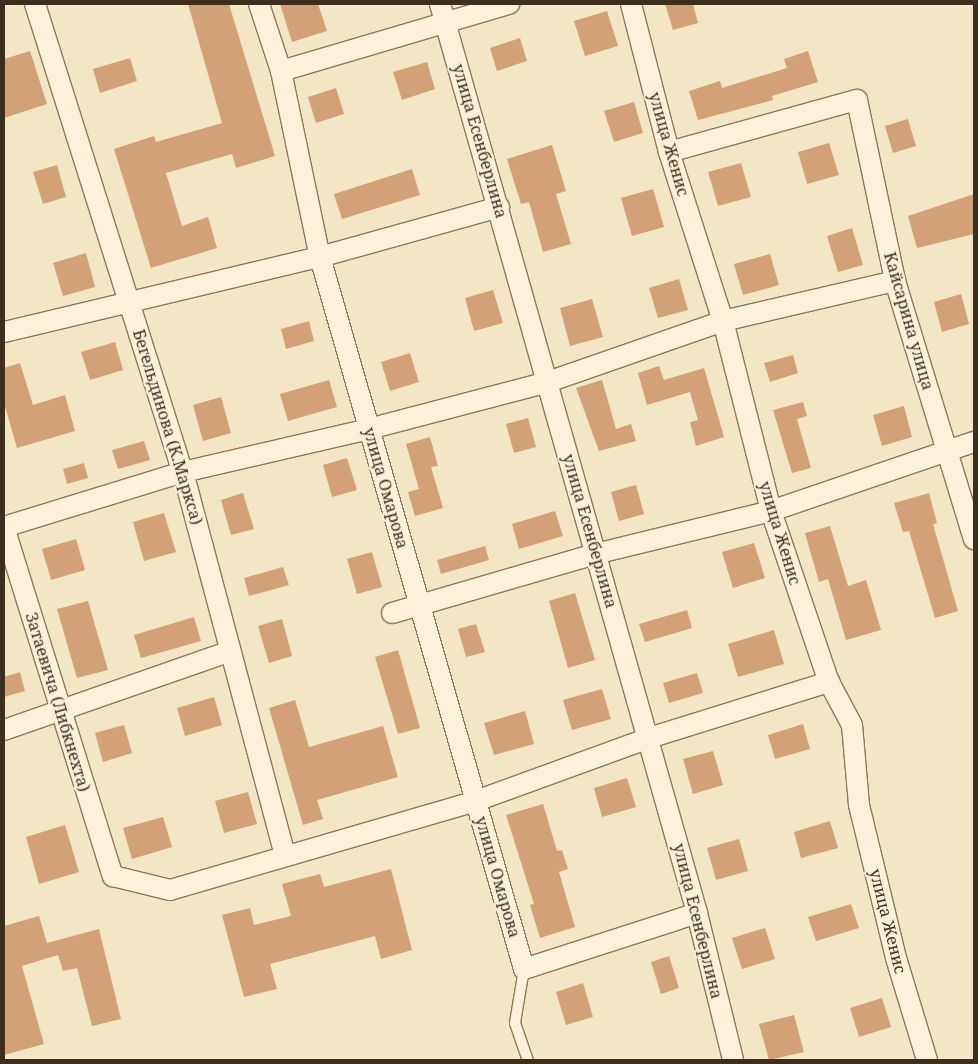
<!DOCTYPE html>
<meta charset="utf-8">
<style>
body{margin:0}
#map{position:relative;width:978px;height:1064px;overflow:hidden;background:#f2e6c5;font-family:"Noto Serif",serif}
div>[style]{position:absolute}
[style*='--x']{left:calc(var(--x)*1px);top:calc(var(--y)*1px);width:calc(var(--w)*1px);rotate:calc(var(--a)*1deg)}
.building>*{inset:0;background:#d3a178}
.roads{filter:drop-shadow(1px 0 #8f7859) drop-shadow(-1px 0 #8f7859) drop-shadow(0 1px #8f7859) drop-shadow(0 -1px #8f7859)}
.lane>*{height:10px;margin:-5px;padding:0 5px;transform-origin:5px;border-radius:5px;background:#fbf2d9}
.street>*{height:20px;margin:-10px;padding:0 10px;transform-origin:10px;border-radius:10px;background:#fbf2d9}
span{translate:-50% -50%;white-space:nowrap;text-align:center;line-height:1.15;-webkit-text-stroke:4px #f8f0d5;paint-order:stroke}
.street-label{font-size:16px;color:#3d2e1e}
.frame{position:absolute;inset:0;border:5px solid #3d2e1e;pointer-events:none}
</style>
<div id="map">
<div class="building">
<div style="clip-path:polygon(188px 4px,229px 4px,275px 156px,236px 168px,232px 154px,166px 173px,182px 226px,208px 217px,217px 248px,151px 268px,114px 149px,154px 136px,156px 142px,222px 123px)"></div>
<div style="clip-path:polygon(280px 4px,318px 4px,327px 31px,292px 42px)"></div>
<div style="clip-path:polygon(665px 4px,693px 4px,698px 23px,673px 30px)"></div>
<div style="clip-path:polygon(607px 11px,618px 46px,585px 56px,574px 21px)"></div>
<div style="clip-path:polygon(520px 38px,527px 61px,497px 71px,490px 48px)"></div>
<div style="clip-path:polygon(30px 51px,47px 104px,4px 118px,4px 59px)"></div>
<div style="clip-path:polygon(808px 51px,818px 82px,772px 96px,773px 100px,698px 120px,689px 91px,720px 81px,722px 88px,787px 68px,784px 59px)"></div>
<div style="clip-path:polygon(130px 58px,137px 81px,100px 93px,93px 69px)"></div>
<div style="clip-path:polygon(427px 62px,435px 89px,402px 100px,393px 72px)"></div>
<div style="clip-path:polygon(336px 88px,344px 114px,316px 123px,308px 97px)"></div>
<div style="clip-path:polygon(634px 102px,643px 133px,614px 142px,604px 111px)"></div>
<div style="clip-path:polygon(908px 119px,916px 146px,893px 153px,885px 126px)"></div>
<div style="clip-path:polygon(829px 143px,839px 175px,807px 184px,798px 152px)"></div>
<div style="clip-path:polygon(552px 145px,566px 191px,556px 194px,571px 244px,543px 252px,529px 202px,521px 204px,507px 159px)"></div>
<div style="clip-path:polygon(741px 163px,751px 197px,718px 206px,708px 172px)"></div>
<div style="clip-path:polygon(57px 165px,66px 197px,43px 204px,33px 172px)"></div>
<div style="clip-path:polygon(412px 169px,420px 195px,342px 219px,334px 194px)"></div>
<div style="clip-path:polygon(653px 189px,664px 227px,632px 236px,621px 198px)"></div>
<div style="clip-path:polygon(974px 194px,974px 234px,917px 248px,908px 216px)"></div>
<div style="clip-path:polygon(852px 228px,863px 265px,838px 272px,827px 236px)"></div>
<div style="clip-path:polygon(86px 253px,95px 287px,63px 296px,53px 263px)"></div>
<div style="clip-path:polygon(770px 254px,779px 285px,743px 295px,734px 264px)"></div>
<div style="clip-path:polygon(679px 279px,688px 310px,658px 318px,649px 288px)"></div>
<div style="clip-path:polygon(493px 290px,503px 323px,474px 331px,465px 298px)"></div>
<div style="clip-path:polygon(961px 294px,969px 324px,942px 332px,934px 302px)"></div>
<div style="clip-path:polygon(592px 299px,603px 337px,570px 346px,560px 308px)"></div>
<div style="clip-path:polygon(309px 321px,314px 341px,286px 349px,281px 329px)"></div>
<div style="clip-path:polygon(115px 342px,123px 370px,90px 380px,81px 352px)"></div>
<div style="clip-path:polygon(410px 353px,419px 382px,390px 391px,381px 362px)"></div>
<div style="clip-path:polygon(793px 355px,798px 373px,770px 382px,764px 363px)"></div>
<div style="clip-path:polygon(20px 363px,33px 405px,65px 395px,75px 431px,17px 448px,4px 403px,4px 368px)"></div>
<div style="clip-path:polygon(659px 366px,664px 380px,704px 368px,724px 437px,696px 446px,690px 422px,698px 420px,690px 392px,647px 405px,638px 373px)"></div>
<div style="clip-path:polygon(329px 380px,337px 407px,288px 421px,280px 394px)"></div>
<div style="clip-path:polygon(602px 380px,616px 429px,631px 424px,636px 441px,599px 451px,576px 388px)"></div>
<div style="clip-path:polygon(221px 397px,231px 433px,203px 441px,193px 405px)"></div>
<div style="clip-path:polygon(803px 402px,807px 416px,797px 419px,811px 468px,792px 473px,773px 410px)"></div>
<div style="clip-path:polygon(904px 406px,912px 437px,882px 446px,873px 415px)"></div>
<div style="clip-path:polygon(528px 418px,536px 447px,514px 453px,506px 424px)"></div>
<div style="clip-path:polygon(430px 437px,438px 466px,431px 467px,443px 508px,415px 516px,408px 492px,419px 489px,406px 444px)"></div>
<div style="clip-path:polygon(144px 441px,150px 460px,118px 469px,112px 450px)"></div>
<div style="clip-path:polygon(347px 458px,357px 490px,332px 497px,323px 465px)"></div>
<div style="clip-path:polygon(84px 463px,88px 478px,67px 484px,63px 469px)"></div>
<div style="clip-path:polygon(636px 485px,644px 514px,619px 521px,611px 492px)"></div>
<div style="clip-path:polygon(243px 493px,254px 529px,231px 535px,221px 500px)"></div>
<div style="clip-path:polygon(929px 493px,937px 523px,933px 524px,958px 611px,935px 618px,909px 531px,903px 532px,894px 503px)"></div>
<div style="clip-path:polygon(555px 511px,563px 536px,519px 549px,512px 524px)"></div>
<div style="clip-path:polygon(164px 513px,176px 552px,144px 561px,133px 522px)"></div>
<div style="clip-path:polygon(830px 526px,848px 586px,866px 580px,881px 630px,846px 640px,828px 579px,819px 582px,805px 533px)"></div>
<div style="clip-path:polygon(76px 539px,85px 570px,51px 580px,42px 549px)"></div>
<div style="clip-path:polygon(754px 543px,765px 578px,733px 588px,722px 552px)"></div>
<div style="clip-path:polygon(485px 546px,489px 560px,441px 574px,437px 560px)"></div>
<div style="clip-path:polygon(372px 552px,382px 587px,357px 594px,347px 559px)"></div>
<div style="clip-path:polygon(283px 567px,289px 585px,249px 596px,244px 578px)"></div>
<div style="clip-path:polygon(575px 593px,595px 660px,568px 668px,549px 601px)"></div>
<div style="clip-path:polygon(88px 601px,108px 670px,77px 678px,57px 609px)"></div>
<div style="clip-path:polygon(687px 610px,692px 628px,645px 642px,639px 624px)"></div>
<div style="clip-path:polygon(194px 617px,201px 641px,141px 658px,134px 635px)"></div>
<div style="clip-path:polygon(282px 619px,292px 656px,269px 663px,258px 626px)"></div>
<div style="clip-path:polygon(476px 624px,485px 652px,466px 657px,458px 629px)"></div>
<div style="clip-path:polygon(774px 630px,784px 664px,738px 677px,728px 644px)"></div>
<div style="clip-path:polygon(398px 650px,420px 728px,398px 734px,375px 657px)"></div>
<div style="clip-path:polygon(20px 672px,25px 691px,4px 697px,4px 677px)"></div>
<div style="clip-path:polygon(697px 673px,703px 693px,669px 703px,663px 683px)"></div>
<div style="clip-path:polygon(602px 689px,611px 719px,572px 730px,563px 700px)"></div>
<div style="clip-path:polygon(214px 697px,222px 725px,185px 736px,177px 708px)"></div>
<div style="clip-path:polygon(295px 700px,309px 747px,383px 726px,398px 777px,317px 800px,323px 819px,303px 825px,269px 708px)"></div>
<div style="clip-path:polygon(525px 711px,534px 744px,494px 755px,484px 723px)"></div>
<div style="clip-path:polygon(803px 724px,810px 749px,775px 759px,768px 735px)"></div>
<div style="clip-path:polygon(124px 725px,132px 753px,103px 762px,95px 733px)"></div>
<div style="clip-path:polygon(713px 751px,723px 785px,693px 794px,683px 759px)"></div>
<div style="clip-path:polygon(627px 778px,636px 807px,602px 817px,594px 788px)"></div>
<div style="clip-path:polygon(248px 792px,257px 824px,224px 833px,215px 801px)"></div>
<div style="clip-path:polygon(543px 804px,557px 851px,562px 850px,568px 869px,559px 872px,575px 927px,540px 938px,530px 905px,534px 904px,506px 815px)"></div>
<div style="clip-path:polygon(163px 817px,172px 847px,132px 859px,123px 828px)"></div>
<div style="clip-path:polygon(830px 821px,838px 848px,801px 858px,794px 832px)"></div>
<div style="clip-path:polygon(65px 825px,79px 872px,39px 884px,26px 837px)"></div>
<div style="clip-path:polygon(739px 839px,748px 871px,716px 880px,707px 848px)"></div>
<div style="clip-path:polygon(391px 869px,412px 950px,381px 959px,375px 936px,270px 964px,277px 989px,244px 997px,222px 915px,250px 908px,254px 925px,291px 916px,282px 884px,320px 874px,324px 887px)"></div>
<div style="clip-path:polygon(851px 904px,859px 928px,816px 941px,808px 917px)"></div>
<div style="clip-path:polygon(39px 916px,47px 943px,99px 929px,121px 1019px,92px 1026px,77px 968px,63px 971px,58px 955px,22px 966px,44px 1044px,4px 1055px,4px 926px)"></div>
<div style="clip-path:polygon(765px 928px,775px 959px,742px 969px,732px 938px)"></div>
<div style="clip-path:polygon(669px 956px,679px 988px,661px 994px,651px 962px)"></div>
<div style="clip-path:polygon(583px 983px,593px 1017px,566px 1025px,556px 992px)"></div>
<div style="clip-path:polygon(882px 998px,891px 1027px,859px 1037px,850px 1008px)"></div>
<div style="clip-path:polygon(794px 1015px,804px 1052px,769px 1060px,759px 1024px)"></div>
</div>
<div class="roads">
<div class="lane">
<div style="--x:524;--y:969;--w:55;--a:99.5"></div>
<div style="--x:515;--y:1023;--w:39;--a:71"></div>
</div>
<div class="street">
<div style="--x:35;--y:4;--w:491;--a:72.5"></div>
<div style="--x:183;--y:472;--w:396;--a:75.1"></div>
<div style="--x:259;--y:4;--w:71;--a:71.8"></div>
<div style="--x:281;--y:71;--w:190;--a:78.2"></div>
<div style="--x:320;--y:257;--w:741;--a:74.01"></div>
<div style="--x:524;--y:969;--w:182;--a:-17.9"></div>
<div style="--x:440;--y:4;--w:945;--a:74.21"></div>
<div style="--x:697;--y:913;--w:151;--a:76.2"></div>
<div style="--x:631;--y:4;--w:153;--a:75.6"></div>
<div style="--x:669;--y:152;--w:177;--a:72.3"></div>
<div style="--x:723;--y:321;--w:196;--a:75.8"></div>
<div style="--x:771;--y:511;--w:181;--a:71.3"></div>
<div style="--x:829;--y:682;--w:49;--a:61.9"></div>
<div style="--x:852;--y:725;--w:80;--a:85"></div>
<div style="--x:859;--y:805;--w:157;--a:76.4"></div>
<div style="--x:896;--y:958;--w:107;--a:73.1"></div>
<div style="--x:281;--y:71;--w:238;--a:-16.4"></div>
<div style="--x:669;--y:152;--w:195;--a:-15.5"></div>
<div style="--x:857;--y:100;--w:185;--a:78.1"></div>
<div style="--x:895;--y:281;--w:270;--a:73"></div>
<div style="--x:4;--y:332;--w:325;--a:-13.4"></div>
<div style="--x:320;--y:257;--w:186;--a:-15.6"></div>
<div style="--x:4;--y:527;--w:366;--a:72.7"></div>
<div style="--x:113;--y:876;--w:59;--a:13.8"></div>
<div style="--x:170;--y:890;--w:319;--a:-16.2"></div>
<div style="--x:476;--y:801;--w:184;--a:-20"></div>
<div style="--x:649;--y:738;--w:189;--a:-17.3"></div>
<div style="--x:4;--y:527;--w:187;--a:-17.1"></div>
<div style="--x:183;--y:472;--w:191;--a:-13"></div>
<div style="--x:369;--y:429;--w:185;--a:-14.7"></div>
<div style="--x:548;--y:382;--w:185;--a:-19.2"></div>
<div style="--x:723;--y:321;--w:177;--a:-13.1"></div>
<div style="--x:392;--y:613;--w:211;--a:-16.2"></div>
<div style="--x:595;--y:554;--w:181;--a:-13.7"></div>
<div style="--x:771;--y:511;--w:214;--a:-18.8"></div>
<div style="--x:4;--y:730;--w:240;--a:-19.2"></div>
</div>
</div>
<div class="street-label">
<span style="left:480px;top:141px;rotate:74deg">улица Есенберлина</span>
<span style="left:669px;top:144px;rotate:74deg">улица Женис</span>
<span style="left:909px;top:321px;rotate:74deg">Кайсарина улица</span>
<span style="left:168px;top:427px;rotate:73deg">Бегельдинова (К.Маркса)</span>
<span style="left:386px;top:488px;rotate:74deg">улица Омарова</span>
<span style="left:590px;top:531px;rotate:74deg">улица Есенберлина</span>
<span style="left:780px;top:533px;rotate:73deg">улица Женис</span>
<span style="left:58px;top:702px;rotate:73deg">Затаевича (Либкнехта)</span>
<span style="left:498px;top:877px;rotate:74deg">улица Омарова</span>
<span style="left:698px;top:921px;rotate:76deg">улица Есенберлина</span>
<span style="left:888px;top:921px;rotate:76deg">улица Женис</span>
</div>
<div class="frame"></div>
</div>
